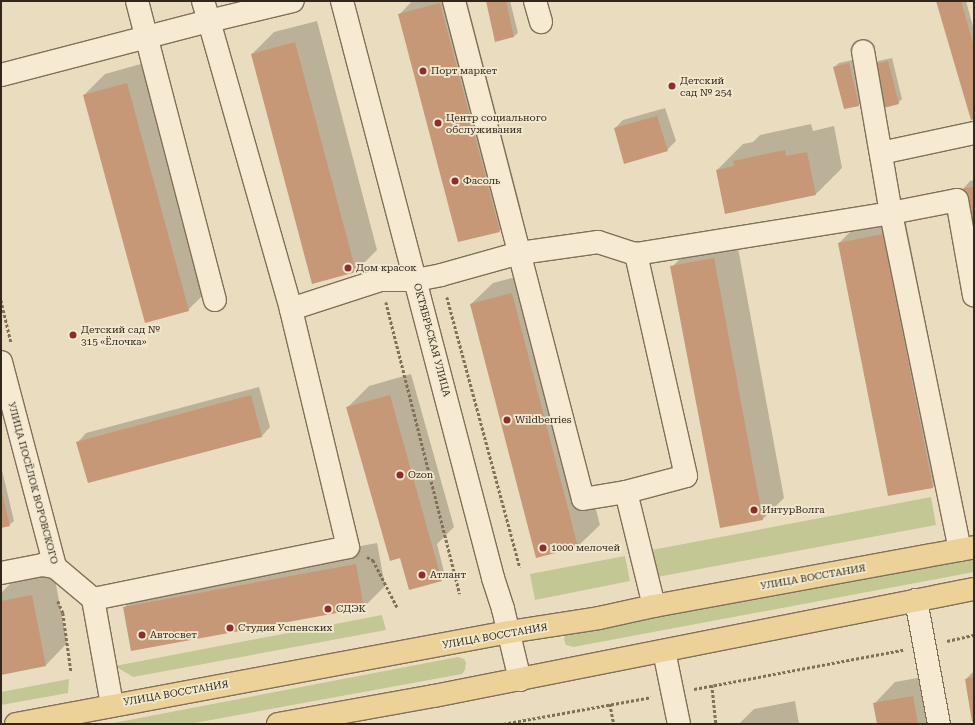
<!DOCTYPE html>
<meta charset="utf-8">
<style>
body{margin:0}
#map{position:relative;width:975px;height:725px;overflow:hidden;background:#eaddbf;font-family:"Roboto Serif",serif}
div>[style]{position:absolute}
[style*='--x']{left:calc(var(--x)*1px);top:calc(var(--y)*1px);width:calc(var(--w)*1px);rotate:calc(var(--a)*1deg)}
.green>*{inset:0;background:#c2c794}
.shadow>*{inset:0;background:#0003}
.building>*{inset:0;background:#c69877}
.path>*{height:2.5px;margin-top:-1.25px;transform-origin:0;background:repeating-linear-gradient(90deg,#826f59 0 3px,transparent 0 5px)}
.roads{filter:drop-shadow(1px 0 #826f59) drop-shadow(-1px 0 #826f59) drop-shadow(0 1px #826f59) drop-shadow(0 -1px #826f59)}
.minor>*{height:22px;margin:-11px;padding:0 11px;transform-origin:11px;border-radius:11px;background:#f6ebd2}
.major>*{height:22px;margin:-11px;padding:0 11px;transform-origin:11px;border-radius:11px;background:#ecd298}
.dots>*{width:11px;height:11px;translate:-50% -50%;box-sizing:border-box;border:2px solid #f2e8ce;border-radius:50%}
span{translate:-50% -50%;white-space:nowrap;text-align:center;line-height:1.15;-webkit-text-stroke:3.5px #f2e8ce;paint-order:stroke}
.poi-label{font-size:10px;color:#32271c}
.left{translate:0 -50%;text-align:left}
.street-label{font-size:10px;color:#32271c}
.frame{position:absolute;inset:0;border:2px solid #32271c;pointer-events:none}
</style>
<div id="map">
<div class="green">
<div style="clip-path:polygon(931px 497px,936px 525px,657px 577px,652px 550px)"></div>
<div style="clip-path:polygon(625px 556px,630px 581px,535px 600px,530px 574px)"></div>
<div style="clip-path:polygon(974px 557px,974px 572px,573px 647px,566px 645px,564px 640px,565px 636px,570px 633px)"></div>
<div style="clip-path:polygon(382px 615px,386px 630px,133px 677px,115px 666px)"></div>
<div style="clip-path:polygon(458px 657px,464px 659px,466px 663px,465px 670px,462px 674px,189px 724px,108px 724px)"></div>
<div style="clip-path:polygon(69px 679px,68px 693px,1px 705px,1px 692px)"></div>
</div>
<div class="shadow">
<div style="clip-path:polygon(412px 1px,467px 1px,521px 209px,499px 231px,400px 14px)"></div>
<div style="clip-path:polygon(487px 1px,510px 1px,518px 33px,513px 37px)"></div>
<div style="clip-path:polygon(937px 1px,966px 1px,974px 30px,974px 118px)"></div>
<div style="clip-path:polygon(317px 21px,377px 250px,356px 271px,313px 283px,252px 54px,274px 32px)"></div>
<div style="clip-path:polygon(892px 58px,902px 99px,898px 103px,874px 65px,878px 61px)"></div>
<div style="clip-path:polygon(852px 60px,863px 101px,859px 105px,845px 108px,834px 67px,839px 63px)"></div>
<div style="clip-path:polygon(148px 62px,210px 288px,188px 310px,84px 95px,105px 74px)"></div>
<div style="clip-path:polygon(665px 108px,676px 141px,667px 150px,615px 128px,623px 120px)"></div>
<div style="clip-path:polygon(811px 124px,813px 131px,834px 126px,842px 168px,816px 194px,717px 170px,743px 144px,753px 142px,760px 135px)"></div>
<div style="clip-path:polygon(974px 180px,974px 256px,962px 190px,970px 181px)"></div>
<div style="clip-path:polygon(904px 213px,954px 465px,933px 487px,839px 243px,860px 222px)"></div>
<div style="clip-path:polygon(736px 237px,784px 498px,763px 519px,672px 267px,693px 245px)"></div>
<div style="clip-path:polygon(534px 272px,600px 525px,578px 546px,537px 557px,471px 304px,493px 283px)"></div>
<div style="clip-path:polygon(411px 374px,454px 527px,437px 544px,445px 576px,441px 580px,347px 408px,369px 386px)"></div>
<div style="clip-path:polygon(259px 387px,270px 427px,262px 436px,88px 482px,78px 442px,86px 433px)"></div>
<div style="clip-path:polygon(1px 466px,14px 521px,9px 525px,1px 527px)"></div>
<div style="clip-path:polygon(377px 543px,385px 586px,364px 607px,124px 608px,145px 586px)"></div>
<div style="clip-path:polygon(54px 574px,67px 643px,46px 665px,1px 674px,1px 593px,11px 583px)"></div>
<div style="clip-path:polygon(974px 671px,974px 720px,966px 679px)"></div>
<div style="clip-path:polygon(934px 675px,943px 724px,878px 724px,874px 704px,895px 682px)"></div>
<div style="clip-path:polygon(795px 701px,799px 724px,739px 724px,754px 709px)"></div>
</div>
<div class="building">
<div style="clip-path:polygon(486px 1px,506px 1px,514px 37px,495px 42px)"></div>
<div style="clip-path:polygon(936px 1px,961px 1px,974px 47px,974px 119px,971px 120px)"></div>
<div style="clip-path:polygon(440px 3px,500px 232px,458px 242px,398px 14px)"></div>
<div style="clip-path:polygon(295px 42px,356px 272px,312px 284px,251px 54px)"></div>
<div style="clip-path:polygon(888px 61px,899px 104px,884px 108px,873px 65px)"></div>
<div style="clip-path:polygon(849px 63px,859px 106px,844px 109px,833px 67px)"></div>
<div style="clip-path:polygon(127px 83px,189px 311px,145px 323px,83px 95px)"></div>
<div style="clip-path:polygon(657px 116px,668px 151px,624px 164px,614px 128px)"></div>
<div style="clip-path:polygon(785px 150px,786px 156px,807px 152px,816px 195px,725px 214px,716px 170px,734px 166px,733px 161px)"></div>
<div style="clip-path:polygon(974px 187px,974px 257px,973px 257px,960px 189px)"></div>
<div style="clip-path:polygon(883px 234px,933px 488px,888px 496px,838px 243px)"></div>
<div style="clip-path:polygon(714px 258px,763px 520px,720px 528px,670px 266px)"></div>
<div style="clip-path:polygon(512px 293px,578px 547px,536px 558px,470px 304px)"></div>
<div style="clip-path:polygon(251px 395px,262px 437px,88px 483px,76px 442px)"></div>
<div style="clip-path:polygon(390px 395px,442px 581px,409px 590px,400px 558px,390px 561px,346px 407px)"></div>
<div style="clip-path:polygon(1px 489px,10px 526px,1px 528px)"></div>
<div style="clip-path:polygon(356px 564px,364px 608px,131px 651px,123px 607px)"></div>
<div style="clip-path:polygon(32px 595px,46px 666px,1px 675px,1px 601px)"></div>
<div style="clip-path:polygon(974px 677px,974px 721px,972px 722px,965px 679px)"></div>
<div style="clip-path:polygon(913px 696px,918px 724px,877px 724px,873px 703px)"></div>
</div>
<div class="path">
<div style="--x:447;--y:297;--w:280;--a:74.9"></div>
<div style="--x:1;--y:300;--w:43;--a:76.6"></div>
<div style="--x:386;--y:302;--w:301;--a:75.8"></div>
<div style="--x:367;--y:557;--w:7;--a:27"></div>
<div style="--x:373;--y:560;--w:53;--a:62.9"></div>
<div style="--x:58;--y:601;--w:13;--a:67"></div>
<div style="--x:63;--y:613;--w:59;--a:82.1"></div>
<div style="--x:947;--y:641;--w:28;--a:-13"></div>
<div style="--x:712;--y:685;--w:39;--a:84"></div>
<div style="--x:694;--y:689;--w:213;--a:-10.6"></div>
<div style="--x:610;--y:704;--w:20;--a:79"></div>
<div style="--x:503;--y:724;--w:150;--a:-10.3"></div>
</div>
<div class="roads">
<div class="minor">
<div style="--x:137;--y:1;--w:309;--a:75.4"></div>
<div style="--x:203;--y:1;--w:21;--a:73"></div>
<div style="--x:209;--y:21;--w:86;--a:-13.4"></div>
<div style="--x:342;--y:1;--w:596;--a:75.33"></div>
<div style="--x:493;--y:578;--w:33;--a:72"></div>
<div style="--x:503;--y:609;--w:73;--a:76.5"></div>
<div style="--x:454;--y:1;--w:514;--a:75.48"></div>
<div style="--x:583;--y:499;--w:44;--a:-9.2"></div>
<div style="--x:626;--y:492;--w:62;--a:-14.9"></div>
<div style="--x:686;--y:476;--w:228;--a:-102.7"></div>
<div style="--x:535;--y:1;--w:22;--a:74"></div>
<div style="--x:1;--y:75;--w:215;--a:-14.6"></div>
<div style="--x:209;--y:21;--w:299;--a:74.1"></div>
<div style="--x:291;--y:309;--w:94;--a:-18"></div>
<div style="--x:380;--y:280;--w:36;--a:0"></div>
<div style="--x:416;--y:280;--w:25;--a:-11"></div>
<div style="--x:441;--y:275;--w:82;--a:-15.6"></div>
<div style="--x:520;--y:253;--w:79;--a:-8"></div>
<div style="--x:598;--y:242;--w:40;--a:18"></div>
<div style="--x:636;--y:254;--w:258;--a:-9.1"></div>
<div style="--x:891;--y:213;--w:164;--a:-99.8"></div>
<div style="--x:881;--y:153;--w:95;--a:-12.1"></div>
<div style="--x:1;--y:362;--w:212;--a:75.2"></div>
<div style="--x:55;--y:567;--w:50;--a:40.1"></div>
<div style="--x:93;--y:599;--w:108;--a:79.8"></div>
<div style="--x:626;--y:492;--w:117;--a:76.2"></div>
<div style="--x:960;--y:550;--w:344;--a:-101.6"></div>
<div style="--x:891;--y:213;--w:67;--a:-11.1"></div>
<div style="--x:957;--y:200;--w:97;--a:79.9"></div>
<div style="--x:1;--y:573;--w:42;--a:-11"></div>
<div style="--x:42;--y:565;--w:13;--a:9"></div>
<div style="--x:93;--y:599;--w:260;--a:-11.5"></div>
<div style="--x:348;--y:547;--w:245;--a:-103.5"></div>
<div style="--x:916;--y:600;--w:126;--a:79.5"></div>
<div style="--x:664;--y:651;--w:75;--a:78.4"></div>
</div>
<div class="major">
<div style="--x:16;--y:724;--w:502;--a:-10.57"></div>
<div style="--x:509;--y:632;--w:91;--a:-8.8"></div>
<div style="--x:599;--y:618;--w:56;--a:-12.3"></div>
<div style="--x:654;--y:606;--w:325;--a:-10.4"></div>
<div style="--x:278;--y:724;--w:158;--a:-10.2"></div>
<div style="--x:434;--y:696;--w:550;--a:-11.21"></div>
</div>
</div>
<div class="dots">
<div style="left:423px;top:71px;background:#8d2d2e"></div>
<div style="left:672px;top:86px;background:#8d2d2e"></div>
<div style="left:438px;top:123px;background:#8d2d2e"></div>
<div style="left:455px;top:181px;background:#8d2d2e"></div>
<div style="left:348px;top:268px;background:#8d2d2e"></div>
<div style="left:73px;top:335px;background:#8d2d2e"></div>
<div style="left:507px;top:420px;background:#8d2d2e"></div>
<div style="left:400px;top:475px;background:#8d2d2e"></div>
<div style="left:754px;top:510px;background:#8d2d2e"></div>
<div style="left:543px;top:548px;background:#8d2d2e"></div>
<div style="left:422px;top:575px;background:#8d2d2e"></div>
<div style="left:328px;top:609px;background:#8d2d2e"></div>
<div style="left:230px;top:628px;background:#8d2d2e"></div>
<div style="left:142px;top:635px;background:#8d2d2e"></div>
</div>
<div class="poi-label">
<span class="left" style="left:431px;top:71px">Порт маркет</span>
<span class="left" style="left:680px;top:86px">Детский<br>сад № 254</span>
<span class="left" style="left:446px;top:123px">Центр социального<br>обслуживания</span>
<span class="left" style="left:463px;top:181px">Фасоль</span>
<span class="left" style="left:356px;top:268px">Дом красок</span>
<span class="left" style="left:81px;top:335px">Детский сад №<br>315 «Ёлочка»</span>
<span class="left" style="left:515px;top:420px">Wildberries</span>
<span class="left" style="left:408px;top:475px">Ozon</span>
<span class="left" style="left:762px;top:510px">ИнтурВолга</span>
<span class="left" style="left:551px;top:548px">1000 мелочей</span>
<span class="left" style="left:430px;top:575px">Атлант</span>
<span class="left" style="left:336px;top:609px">СДЭК</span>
<span class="left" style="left:238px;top:628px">Студия Успенских</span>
<span class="left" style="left:150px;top:635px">Автосвет</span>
</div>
<div class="street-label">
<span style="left:432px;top:340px;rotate:75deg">ОКТЯБРЬСКАЯ УЛИЦА</span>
<span style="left:33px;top:483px;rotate:75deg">УЛИЦА ПОСЁЛОК ВОРОВСКОГО</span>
<span style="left:813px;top:577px;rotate:-10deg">УЛИЦА ВОССТАНИЯ</span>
<span style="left:495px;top:636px;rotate:-10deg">УЛИЦА ВОССТАНИЯ</span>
<span style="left:176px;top:693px;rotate:-10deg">УЛИЦА ВОССТАНИЯ</span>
</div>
<div class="frame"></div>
</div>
